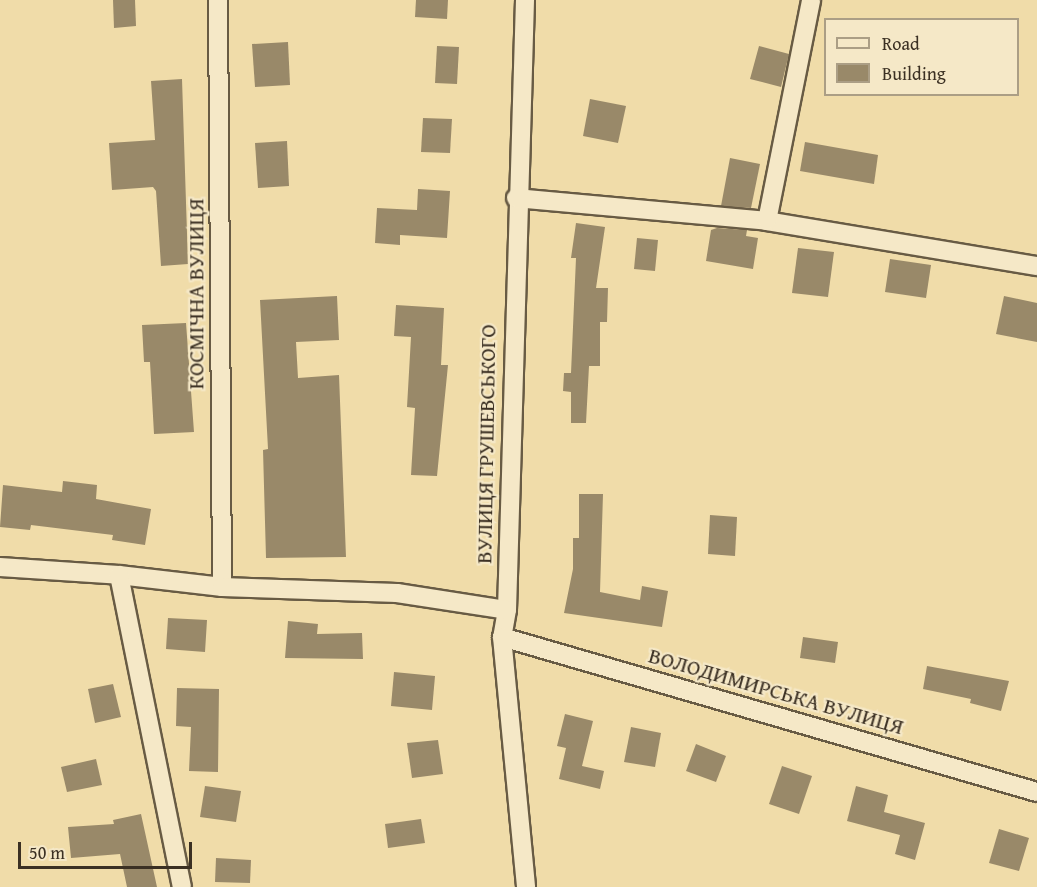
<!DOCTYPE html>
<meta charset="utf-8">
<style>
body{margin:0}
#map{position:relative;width:1037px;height:887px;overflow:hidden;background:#f0dca9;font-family:"Gentium Book Plus",serif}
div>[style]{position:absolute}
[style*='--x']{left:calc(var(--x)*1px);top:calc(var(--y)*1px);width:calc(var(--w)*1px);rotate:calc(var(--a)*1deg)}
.building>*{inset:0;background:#998969}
.roads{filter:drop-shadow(2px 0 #685b44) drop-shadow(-2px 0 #685b44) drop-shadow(0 2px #685b44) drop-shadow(0 -2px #685b44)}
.street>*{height:18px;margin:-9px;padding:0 9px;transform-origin:9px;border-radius:9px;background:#f5e8c7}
span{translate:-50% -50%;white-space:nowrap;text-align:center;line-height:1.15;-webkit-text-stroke:4.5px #f5e8c7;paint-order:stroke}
.street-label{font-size:22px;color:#3b3023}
.legend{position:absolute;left:824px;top:18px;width:195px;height:78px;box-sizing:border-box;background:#f5e8c7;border:2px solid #ab9e85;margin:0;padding:8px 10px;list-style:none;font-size:18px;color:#3b3023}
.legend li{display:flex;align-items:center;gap:12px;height:30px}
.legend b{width:30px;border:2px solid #ab9e85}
.scale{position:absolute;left:18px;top:842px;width:174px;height:27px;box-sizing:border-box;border:3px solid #3b3023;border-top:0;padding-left:8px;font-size:18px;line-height:21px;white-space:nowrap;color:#3b3023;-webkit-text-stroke:4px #f5e8c7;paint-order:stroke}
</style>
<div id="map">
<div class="building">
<div style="clip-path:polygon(113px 0,135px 0,136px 26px,114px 28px)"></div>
<div style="clip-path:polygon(416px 0,448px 0,447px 19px,415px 17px)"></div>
<div style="clip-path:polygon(288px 42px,290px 85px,255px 87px,252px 44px)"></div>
<div style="clip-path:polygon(437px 46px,459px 47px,457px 84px,435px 83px)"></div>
<div style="clip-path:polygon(759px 46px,789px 54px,781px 87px,750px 79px)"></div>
<div style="clip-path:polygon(182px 79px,188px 264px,161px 266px,156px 191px,153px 187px,112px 190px,109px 143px,155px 140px,151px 81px)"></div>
<div style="clip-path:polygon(590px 99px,626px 106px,618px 143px,583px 136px)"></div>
<div style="clip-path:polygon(423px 118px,452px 119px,450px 153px,421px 152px)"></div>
<div style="clip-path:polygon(287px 141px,289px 186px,258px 188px,255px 143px)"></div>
<div style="clip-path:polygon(805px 142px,878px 155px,874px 184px,800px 171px)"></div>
<div style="clip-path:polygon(730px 158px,760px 164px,751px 208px,721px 206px)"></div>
<div style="clip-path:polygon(418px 189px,450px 191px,447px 238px,400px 235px,400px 245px,375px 243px,377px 208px,417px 210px)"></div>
<div style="clip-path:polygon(576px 223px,605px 227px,596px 288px,608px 288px,607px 322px,600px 322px,600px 366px,589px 366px,586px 423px,571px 423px,571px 392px,563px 391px,564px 373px,571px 373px,576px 258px,571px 258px)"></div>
<div style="clip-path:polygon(717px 228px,747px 230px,746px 236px,758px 238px,753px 269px,706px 261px,711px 230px)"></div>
<div style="clip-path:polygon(637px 238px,658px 240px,655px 271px,634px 269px)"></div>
<div style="clip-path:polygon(798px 248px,834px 252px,828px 297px,792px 293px)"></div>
<div style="clip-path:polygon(890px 259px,931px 265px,926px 298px,885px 292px)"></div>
<div style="clip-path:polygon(337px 296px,339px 340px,296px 342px,298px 378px,339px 375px,346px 557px,266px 558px,263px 450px,268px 449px,260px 300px)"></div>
<div style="clip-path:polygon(1004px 296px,1037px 303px,1037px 342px,996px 334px)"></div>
<div style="clip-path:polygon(396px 305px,444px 308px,441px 365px,448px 365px,437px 476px,411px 475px,415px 408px,407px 407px,411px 337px,394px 336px)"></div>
<div style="clip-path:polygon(186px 323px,194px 432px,154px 434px,150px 362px,144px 362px,142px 325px)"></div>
<div style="clip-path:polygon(63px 481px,97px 485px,96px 499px,151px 509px,145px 545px,112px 540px,113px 535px,31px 525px,30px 530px,0 527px,3px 485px,62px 492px)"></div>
<div style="clip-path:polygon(579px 494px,603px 494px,600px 592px,640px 600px,642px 586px,668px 591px,662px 627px,564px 613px,573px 569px,573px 538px,579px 538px)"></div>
<div style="clip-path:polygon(710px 515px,737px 517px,735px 556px,708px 554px)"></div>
<div style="clip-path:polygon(168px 618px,207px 620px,205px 652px,166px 649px)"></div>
<div style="clip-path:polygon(288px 621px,318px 624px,317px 634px,362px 633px,363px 659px,285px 658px)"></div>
<div style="clip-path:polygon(803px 637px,838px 642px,835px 663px,800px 658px)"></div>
<div style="clip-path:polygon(927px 666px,1009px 681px,1001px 711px,970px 703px,971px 699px,923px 689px)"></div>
<div style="clip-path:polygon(394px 672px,435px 676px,432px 710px,391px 706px)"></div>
<div style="clip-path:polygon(113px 684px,121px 717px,95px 723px,88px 689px)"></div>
<div style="clip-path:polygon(177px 688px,219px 689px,218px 772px,189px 771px,191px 727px,176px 726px)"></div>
<div style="clip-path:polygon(565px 714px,593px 721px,582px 766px,604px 771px,600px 789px,559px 779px,566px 748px,557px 746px)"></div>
<div style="clip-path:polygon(631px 727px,661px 733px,655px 767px,624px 762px)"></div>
<div style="clip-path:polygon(438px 740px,443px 774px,412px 778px,407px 743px)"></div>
<div style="clip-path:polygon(696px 744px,726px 756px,716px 782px,686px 771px)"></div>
<div style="clip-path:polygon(96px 759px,102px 785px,67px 792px,61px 767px)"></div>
<div style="clip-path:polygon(782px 766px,812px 776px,799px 814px,769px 804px)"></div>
<div style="clip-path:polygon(205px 786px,241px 791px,236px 822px,200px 817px)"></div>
<div style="clip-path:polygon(856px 786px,888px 795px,884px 812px,925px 823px,915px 860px,895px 854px,900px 835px,847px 821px)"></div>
<div style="clip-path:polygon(141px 814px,157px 887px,127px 887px,120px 854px,71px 858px,68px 827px,114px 824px,113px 820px)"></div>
<div style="clip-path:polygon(421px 819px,425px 843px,388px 848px,385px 824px)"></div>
<div style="clip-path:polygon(999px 829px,1029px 838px,1019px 871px,989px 863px)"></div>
<div style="clip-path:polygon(216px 858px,251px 860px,250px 883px,215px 882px)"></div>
</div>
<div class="roads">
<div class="street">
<div style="--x:218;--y:0;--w:587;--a:89.61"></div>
<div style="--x:525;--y:0;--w:610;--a:91.69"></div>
<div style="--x:507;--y:610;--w:27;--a:100"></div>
<div style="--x:502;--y:637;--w:251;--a:84.5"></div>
<div style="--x:516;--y:198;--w:252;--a:5.2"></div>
<div style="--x:767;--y:221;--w:274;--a:9.5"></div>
<div style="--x:767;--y:221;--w:225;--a:-78.7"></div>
<div style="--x:0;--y:567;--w:119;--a:3.8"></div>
<div style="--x:119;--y:575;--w:104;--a:6.6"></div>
<div style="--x:222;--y:587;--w:175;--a:2"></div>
<div style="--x:397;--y:593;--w:111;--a:8.8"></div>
<div style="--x:119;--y:575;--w:318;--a:78.6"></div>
<div style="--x:502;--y:637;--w:557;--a:16.16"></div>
</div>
</div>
<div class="street-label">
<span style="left:196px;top:294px;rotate:-90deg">КОСМІЧНА ВУЛИЦЯ</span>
<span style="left:486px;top:444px;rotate:-89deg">ВУЛИЦЯ ГРУШЕВСЬКОГО</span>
<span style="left:776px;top:691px;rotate:16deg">ВОЛОДИМИРСЬКА ВУЛИЦЯ</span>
</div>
<ul class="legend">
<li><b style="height:8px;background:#f5e8c7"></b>Road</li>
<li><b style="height:16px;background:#998969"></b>Building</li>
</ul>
<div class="scale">50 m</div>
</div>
